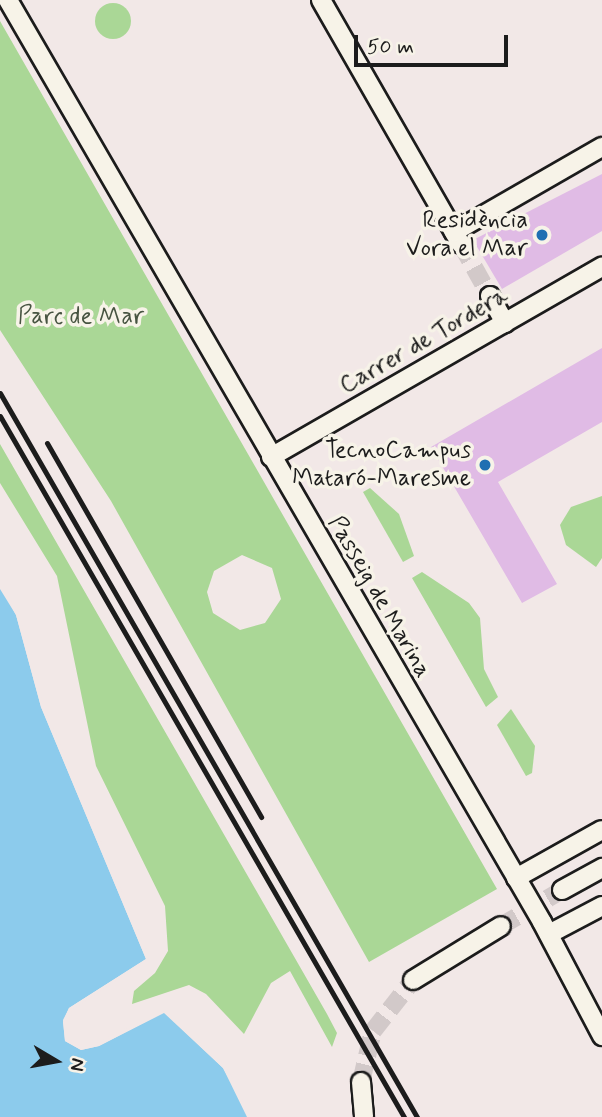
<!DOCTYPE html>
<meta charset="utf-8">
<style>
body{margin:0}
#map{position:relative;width:602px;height:1117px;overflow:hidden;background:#f2e8e7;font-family:Mynerve,sans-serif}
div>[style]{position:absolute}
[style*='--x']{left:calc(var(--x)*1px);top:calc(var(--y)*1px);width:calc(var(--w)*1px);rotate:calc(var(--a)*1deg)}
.green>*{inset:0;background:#aad796}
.round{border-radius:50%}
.water>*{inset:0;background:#8ccbec}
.pier>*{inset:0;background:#f2e8e7}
.building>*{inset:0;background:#e0bbe5}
.street-tunnel>*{height:18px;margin-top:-9px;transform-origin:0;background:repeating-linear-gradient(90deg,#d2c9c9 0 18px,transparent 0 27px)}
.roads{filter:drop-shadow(2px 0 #1c1c1c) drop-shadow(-2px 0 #1c1c1c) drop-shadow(0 2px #1c1c1c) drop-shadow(0 -2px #1c1c1c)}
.street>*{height:18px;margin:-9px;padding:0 9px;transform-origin:9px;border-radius:9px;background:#f7f3e8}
.rail>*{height:5px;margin:-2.5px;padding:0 2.5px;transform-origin:2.5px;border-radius:2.5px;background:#1c1c1c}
.dots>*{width:19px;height:19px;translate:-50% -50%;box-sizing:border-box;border:4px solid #f7f3e8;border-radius:50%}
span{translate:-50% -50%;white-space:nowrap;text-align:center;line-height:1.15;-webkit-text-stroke:7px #f7f3e8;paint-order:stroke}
.poi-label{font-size:24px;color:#1c1c1c}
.right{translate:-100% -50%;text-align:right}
.park-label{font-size:24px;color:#475441}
.street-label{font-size:24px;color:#1c1c1c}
.north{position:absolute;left:21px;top:1026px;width:70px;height:70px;-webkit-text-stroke:5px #f7f3e8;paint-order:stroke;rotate:100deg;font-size:19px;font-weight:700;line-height:28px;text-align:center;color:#1c1c1c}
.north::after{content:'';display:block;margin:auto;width:24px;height:32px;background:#1c1c1c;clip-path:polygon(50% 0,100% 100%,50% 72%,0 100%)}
.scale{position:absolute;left:354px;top:35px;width:154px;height:32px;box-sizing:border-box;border:4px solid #1c1c1c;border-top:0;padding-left:9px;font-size:21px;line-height:24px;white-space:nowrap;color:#1c1c1c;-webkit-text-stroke:5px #f7f3e8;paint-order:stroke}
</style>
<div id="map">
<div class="green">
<div class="round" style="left:95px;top:3px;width:36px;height:36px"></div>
<div style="clip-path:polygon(evenodd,0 21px,497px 889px,369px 962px,111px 501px,0 330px,0 21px,242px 555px,272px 568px,281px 599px,265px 623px,240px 630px,213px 613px,207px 592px,214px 571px,242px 555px)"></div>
<div style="clip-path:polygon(0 444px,327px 1014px,337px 1033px,332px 1047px,290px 971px,271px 983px,244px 1034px,206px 994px,189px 985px,132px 1004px,134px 991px,155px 973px,168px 951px,165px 906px,96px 766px,57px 576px,0 483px)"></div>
<div style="clip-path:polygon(370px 488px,399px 514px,414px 556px,403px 562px,363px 492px)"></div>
<div style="clip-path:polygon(602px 496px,602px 558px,596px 567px,566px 545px,560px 525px,571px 507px)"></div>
<div style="clip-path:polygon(422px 572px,469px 603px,480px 618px,484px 669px,498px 697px,486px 707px,412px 578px)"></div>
<div style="clip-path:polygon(511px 709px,535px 746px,532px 773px,526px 776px,497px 725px)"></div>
</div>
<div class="water">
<div style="clip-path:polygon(0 589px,16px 615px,41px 707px,146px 959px,69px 1008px,63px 1020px,65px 1041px,81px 1050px,99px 1046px,164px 1012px,223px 1068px,247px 1117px,0 1117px)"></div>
</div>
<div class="pier">
<div style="clip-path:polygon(0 585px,19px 613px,44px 706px,150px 958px,72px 1010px,69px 1039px,81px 1046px,98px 1042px,165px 1009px,226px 1066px,251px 1117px,223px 1068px,164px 1013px,99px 1046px,81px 1050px,65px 1041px,63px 1022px,69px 1008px,146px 959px,41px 707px,16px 615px)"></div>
</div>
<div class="building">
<div style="clip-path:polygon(602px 174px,602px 231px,502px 289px,473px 240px)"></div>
<div style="clip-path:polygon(602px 348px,602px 422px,498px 482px,557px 584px,522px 603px,431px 447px)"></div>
</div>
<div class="street-tunnel">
<div style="--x:461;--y:244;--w:60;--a:60.9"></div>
<div style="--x:501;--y:926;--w:71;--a:-30.5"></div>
<div style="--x:361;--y:1082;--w:52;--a:-76.8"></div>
<div style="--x:373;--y:1031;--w:65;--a:-51.9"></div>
</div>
<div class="roads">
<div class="street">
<div style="--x:8;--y:0;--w:1065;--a:59.92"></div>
<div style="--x:542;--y:922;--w:129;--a:62.2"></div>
<div style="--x:321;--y:0;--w:281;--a:60.2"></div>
<div style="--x:454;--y:232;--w:171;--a:-29.9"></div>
<div style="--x:490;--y:296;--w:31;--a:61"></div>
<div style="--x:271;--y:457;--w:382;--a:-29.9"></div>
<div style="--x:516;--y:878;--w:98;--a:-29.2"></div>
<div style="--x:562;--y:890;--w:46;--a:-28.8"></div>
<div style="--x:549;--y:934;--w:60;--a:-27.8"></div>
<div style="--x:413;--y:980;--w:103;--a:-31.5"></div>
<div style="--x:361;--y:1082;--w:35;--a:85"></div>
</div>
</div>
<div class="rail">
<div style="--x:0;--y:393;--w:836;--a:60.06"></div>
<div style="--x:0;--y:416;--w:809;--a:60.04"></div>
<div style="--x:47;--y:443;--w:431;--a:60.2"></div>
</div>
<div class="dots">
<div style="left:542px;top:235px;background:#1f6fb2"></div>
<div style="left:485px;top:465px;background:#1f6fb2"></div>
</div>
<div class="poi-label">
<span class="right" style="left:528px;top:235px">Residència<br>Vora el Mar</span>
<span class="right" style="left:471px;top:465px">TecnoCampus<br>Mataró-Maresme</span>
</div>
<div class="park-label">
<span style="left:81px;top:317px">Parc de Mar</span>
</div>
<div class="street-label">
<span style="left:424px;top:341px;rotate:-30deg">Carrer de Tordera</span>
<span style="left:379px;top:597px;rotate:60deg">Passeig de Marina</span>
</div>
<div class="north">N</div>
<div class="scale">50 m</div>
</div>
